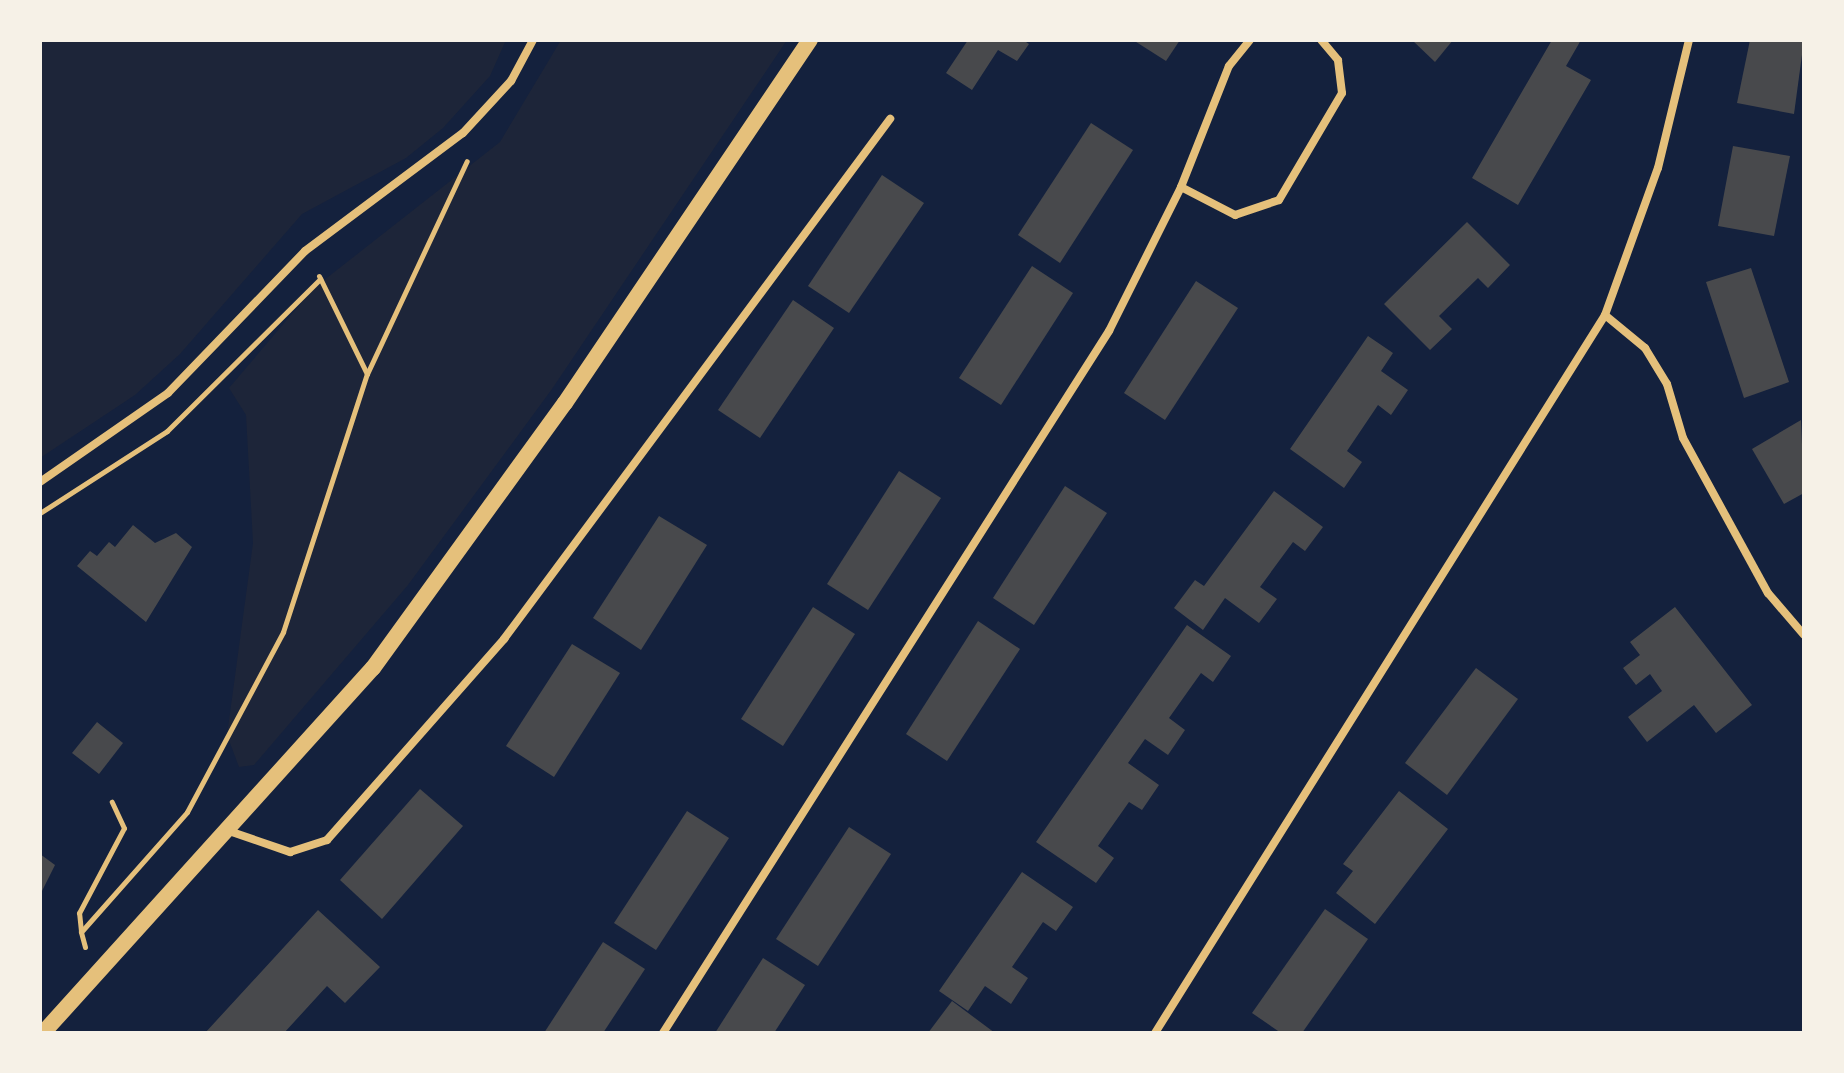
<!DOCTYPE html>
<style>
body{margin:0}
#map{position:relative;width:1844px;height:1073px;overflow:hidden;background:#14213d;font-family:"PT Serif",serif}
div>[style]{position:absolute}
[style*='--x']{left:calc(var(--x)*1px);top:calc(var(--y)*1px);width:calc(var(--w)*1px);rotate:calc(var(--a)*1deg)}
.green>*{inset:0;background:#1d2539}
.building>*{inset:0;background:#48494c}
.path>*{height:5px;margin:-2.5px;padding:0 2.5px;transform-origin:2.5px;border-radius:2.5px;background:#e5c07b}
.minor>*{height:8px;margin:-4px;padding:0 4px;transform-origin:4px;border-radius:4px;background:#e5c07b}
.secondary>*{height:16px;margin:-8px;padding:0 8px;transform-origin:8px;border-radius:8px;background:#e5c07b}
span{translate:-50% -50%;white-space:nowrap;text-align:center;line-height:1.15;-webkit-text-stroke:8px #f6f1e7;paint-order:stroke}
.frame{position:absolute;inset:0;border:42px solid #f6f1e7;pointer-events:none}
</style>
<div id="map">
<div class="green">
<div style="clip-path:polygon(40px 40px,506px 40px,490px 76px,443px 128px,406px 158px,302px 214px,180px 354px,135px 395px,40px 458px)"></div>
<div style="clip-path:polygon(561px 40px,787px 40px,552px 389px,408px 585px,254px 765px,239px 767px,227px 735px,253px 543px,246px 415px,229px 388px,314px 288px,500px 142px)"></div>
</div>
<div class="building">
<div style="clip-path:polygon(968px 40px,1023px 40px,1029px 44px,1017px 61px,998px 50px,972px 90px,946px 73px)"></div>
<div style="clip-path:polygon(1133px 40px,1180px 40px,1166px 61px)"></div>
<div style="clip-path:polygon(1412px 40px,1453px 40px,1435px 62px)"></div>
<div style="clip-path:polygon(1552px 40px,1581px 40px,1566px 66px,1591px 80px,1518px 205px,1472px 178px)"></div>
<div style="clip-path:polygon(1750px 40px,1804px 40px,1794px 114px,1737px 103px)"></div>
<div style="clip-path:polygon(1091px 123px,1133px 150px,1060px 263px,1018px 235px)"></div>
<div style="clip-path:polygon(1733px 146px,1790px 156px,1774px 236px,1718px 226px)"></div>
<div style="clip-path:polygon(882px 175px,924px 203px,849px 313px,808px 286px)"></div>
<div style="clip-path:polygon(1467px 222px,1510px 265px,1488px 288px,1478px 278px,1439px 316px,1452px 329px,1430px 350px,1384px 304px)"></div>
<div style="clip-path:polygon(1032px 266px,1073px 293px,1001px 405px,959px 378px)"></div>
<div style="clip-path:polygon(1751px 268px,1789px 382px,1744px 398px,1706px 282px)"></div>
<div style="clip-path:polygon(1196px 281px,1238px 308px,1165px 420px,1124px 393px)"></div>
<div style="clip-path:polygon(793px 300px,834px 328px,760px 438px,718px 410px)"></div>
<div style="clip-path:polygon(1368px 336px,1393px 353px,1381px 371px,1408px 390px,1391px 415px,1378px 405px,1347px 451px,1362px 462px,1344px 488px,1290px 449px)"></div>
<div style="clip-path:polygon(1801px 420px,1804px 493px,1784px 504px,1752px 449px)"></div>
<div style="clip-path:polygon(899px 471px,941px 498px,868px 610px,827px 584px)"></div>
<div style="clip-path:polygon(1065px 486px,1107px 513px,1034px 625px,993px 598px)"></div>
<div style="clip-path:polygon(1274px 491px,1323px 527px,1305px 551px,1293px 542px,1260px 587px,1277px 599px,1259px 623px,1225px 598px,1203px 630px,1174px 608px,1195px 580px,1204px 586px)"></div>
<div style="clip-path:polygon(659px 516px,707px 545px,641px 650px,593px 618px)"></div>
<div style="clip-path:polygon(133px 525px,155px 543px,176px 533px,192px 547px,146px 622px,77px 566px,90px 551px,97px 556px,109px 542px,115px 547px)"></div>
<div style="clip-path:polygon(813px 607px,855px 634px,783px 746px,741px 719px)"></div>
<div style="clip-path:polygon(1675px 607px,1752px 705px,1716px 733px,1694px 705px,1647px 742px,1628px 717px,1662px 691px,1650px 674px,1636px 685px,1623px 668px,1640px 655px,1630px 642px)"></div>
<div style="clip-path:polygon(978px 621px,1020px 649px,947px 761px,906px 734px)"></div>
<div style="clip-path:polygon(1187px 625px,1231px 656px,1213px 682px,1201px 673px,1169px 718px,1185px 730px,1168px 755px,1145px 739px,1128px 763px,1159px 785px,1142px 810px,1129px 802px,1098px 846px,1114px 858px,1096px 883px,1036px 842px)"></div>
<div style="clip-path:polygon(572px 644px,620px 673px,554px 777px,506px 746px)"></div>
<div style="clip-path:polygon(1476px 668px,1518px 699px,1447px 795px,1405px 763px)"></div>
<div style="clip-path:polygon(97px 722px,123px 743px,99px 774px,72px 753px)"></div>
<div style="clip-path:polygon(420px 789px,463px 826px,382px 919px,340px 880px)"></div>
<div style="clip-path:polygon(1399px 791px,1448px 829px,1375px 924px,1336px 893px,1353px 871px,1343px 864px)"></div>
<div style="clip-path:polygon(687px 811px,729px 838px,656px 950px,614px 923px)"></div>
<div style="clip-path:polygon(849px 827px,891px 854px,818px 966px,776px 939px)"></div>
<div style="clip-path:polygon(40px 854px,55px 865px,40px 895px)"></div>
<div style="clip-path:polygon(1022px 872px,1073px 907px,1056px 931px,1043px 922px,1012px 967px,1028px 978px,1011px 1004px,985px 986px,968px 1011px,939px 991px)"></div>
<div style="clip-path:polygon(1325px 909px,1368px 939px,1302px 1033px,1281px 1033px,1252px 1013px)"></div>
<div style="clip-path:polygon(318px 910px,380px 967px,345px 1003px,327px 986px,284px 1033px,205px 1033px)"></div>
<div style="clip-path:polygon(603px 942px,645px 969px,603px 1033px,544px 1033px)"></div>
<div style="clip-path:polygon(763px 958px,805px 985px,774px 1033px,715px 1033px)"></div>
<div style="clip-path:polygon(952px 1001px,995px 1033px,928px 1033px)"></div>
</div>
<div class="path">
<div style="--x:319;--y:276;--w:109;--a:63.9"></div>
<div style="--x:40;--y:513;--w:151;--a:-32.8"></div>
<div style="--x:167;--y:431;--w:216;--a:-44.8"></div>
<div style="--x:81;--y:931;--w:18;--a:-96"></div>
<div style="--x:79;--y:913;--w:96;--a:-62.1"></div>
<div style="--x:124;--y:828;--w:29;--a:-115"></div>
<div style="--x:85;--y:947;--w:16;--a:-105"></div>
<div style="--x:81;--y:932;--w:160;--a:-48.5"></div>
<div style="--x:187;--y:812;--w:204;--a:-61.9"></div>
<div style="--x:283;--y:632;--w:271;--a:-72"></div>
<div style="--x:367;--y:374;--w:235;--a:-64.9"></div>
</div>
<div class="minor">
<div style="--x:1181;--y:187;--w:61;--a:27.4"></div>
<div style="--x:1235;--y:215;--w:46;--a:-18.8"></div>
<div style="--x:1279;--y:200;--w:124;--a:-59.5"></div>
<div style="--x:1342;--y:93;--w:33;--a:-97"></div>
<div style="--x:1338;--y:60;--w:26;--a:-130"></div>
<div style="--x:1605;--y:315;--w:52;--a:39.5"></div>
<div style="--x:1645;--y:348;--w:42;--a:58.6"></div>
<div style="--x:1667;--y:384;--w:56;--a:73.5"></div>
<div style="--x:1683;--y:438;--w:177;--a:61.3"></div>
<div style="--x:1768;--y:593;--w:55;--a:49.4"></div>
<div style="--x:40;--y:482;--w:156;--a:-34.8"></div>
<div style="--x:168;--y:393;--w:197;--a:-46"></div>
<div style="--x:305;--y:251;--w:197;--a:-36.8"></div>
<div style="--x:463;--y:133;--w:71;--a:-47.3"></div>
<div style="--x:511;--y:81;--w:47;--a:-61.8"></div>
<div style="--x:226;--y:830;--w:68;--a:19"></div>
<div style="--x:290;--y:852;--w:39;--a:-18"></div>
<div style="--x:327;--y:840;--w:268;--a:-48.6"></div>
<div style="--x:504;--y:639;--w:648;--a:-53.41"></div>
<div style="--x:663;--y:1033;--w:832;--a:-57.57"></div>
<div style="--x:1109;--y:331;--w:161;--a:-63.4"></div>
<div style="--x:1181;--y:187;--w:130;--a:-68.4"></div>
<div style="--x:1229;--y:66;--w:33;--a:-51"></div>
<div style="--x:1155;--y:1033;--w:847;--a:-57.92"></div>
<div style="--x:1605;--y:315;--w:156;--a:-70.2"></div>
<div style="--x:1658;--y:168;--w:132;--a:-76.4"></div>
</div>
<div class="secondary">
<div style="--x:43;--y:1033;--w:492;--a:-47.9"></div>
<div style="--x:373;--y:668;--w:327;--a:-54.1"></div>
<div style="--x:565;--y:403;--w:438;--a:-56"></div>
</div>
<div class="frame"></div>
</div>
